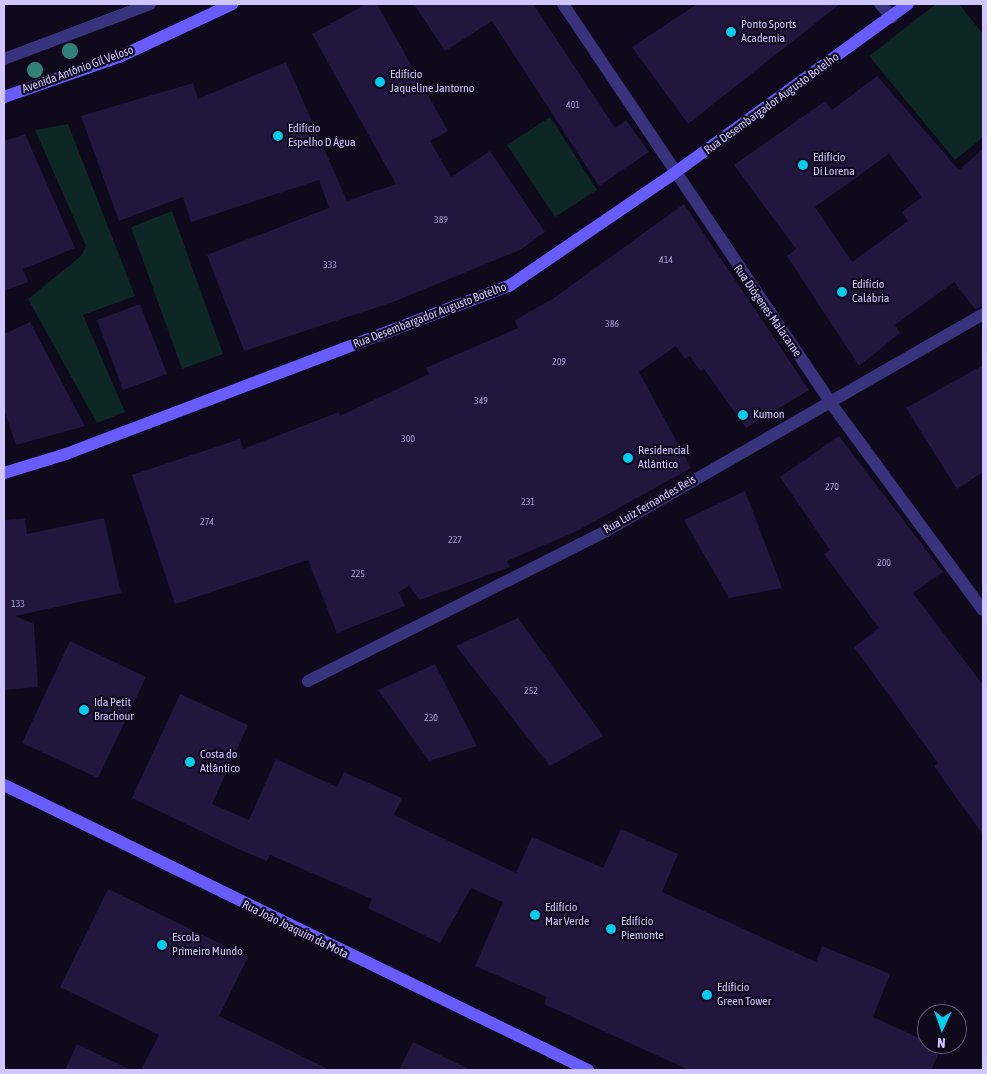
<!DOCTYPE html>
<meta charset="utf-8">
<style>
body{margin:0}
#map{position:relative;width:987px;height:1074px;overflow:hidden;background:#0e0a1c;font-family:"Asap Condensed",sans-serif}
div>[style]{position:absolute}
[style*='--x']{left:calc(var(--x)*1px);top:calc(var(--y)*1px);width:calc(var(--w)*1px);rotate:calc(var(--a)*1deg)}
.green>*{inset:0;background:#0d2626}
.building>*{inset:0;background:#20163e}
.lane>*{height:12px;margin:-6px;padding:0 6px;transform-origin:6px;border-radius:6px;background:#39337d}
.street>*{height:12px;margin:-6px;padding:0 6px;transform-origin:6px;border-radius:6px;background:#39337d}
.secondary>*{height:12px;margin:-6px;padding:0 6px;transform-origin:6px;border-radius:6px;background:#685cff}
.trees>*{width:16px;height:16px;margin:-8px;border-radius:50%;background:#318179}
.dots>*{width:14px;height:14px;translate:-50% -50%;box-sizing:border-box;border:2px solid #0e0a1c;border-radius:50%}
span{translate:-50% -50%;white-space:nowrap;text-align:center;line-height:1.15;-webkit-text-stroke:4.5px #0e0a1c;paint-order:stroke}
.number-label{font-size:10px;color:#a399cf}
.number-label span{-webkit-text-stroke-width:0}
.poi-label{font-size:12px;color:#cfc5ff}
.left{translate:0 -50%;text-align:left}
.street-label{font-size:12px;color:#cfc5ff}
.frame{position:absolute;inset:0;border:5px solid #cfc5ff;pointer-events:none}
.north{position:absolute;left:917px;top:1004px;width:50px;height:50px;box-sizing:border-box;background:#0e0a1c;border:1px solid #5b5577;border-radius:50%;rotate:183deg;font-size:14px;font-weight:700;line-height:20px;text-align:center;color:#cfc5ff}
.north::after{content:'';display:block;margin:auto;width:18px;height:22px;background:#00cdf0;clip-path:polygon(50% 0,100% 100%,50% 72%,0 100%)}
</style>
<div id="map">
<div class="green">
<div style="clip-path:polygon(936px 4px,959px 4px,983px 34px,983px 137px,955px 160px,869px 56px)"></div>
<div style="clip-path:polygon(550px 117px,597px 190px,555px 217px,507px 145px)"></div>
<div style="clip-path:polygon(68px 124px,135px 296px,83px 315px,125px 412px,97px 423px,28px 299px,81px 256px,86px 246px,35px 130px)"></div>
<div style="clip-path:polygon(172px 211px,223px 354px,182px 369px,131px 227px)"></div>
</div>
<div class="building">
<div style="clip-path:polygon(366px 4px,377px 4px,448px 131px,430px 141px,451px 177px,490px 151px,545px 232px,520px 250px,393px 302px,244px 351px,207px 255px,329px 208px,319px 180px,191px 222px,183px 197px,119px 221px,81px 116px,193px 83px,198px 99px,286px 62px,347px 201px,396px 184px,312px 34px)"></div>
<div style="clip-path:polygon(414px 4px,533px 4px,615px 128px,626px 120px,649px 152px,599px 186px,492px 21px,445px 51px)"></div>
<div style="clip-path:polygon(697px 4px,840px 4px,688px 124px,632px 47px)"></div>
<div style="clip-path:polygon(evenodd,877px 76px,959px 170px,983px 149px,983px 306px,975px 309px,954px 282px,895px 325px,900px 333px,859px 366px,787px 256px,796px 249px,734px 165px,825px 101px,832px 110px,877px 76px,889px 154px,922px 197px,902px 212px,908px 221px,852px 262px,815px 207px,889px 154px)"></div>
<div style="clip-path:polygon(25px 134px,75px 248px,23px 269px,28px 282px,4px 291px,4px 141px)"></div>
<div style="clip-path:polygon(684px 204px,809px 390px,746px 428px,704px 369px,700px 371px,690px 356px,685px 359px,676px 346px,639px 372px,691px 468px,577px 531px,507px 561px,510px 567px,420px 600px,409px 586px,399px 592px,405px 606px,337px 633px,308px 560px,175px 604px,132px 475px,240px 439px,243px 449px,339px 412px,340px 416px,429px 374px,426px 368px,518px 328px,515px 320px,554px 298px)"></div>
<div style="clip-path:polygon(140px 304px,167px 374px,123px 390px,97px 320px)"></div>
<div style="clip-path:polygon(30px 322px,85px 426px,16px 445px,4px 410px,4px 334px)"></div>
<div style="clip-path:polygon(983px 365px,983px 472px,957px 489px,906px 408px)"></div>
<div style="clip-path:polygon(839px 436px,943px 572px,913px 593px,983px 685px,983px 835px,934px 766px,938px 763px,854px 647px,879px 628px,824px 554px,830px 550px,780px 477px)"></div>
<div style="clip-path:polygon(745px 491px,782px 588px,729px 598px,684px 520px)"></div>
<div style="clip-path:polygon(104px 518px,121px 593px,15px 616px,34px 624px,38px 687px,4px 690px,4px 520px,25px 519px,27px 534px)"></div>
<div style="clip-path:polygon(518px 618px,603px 736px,550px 766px,456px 646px)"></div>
<div style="clip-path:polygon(70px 641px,146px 677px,98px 778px,22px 743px)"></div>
<div style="clip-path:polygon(435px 664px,477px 746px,429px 761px,378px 690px)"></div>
<div style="clip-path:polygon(180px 694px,248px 725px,212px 804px,249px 820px,276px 759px,337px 787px,344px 772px,402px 798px,394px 815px,516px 873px,532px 837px,603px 868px,621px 829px,678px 854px,662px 892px,816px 962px,822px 946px,890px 974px,873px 1017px,941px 1048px,931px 1070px,689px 1070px,544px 1004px,547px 997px,475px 966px,503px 902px,471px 888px,440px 943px,368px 908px,372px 899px,270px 855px,267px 861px,240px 850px,132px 798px)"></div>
<div style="clip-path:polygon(108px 889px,248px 957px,219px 1016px,330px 1070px,141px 1070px,159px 1035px,60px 987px)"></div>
<div style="clip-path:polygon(413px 1042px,471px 1070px,399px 1070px)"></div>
<div style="clip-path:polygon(77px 1044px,131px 1070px,65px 1070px)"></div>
</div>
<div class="lane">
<div style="--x:880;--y:4;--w:18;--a:47"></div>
<div style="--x:4;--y:59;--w:156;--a:-20.6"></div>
</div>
<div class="street">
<div style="--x:563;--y:4;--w:479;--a:56.1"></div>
<div style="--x:830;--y:402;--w:258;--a:53.7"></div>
<div style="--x:308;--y:681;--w:334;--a:-26.7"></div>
<div style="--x:606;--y:531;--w:435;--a:-29.9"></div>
</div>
<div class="secondary">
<div style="--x:4;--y:97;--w:122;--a:-19.2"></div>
<div style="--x:119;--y:57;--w:125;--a:-25.1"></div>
<div style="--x:4;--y:473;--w:65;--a:-17"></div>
<div style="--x:66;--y:454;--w:474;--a:-20.8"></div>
<div style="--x:509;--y:286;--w:199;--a:-34.3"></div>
<div style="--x:673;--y:174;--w:290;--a:-35.9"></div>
<div style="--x:4;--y:785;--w:650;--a:26.01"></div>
</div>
<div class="trees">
<div style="left:70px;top:51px"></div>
<div style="left:35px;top:70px"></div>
</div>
<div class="dots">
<div style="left:731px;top:32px;background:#00cdf0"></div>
<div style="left:380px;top:82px;background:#00cdf0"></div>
<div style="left:278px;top:136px;background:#00cdf0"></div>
<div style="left:803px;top:165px;background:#00cdf0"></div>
<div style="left:842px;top:292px;background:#00cdf0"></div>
<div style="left:743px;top:415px;background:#00cdf0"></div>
<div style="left:628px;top:458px;background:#00cdf0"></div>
<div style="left:84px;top:710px;background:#00cdf0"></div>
<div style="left:190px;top:762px;background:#00cdf0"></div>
<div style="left:535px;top:915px;background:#00cdf0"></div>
<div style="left:611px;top:929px;background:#00cdf0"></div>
<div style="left:162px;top:945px;background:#00cdf0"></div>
<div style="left:707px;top:995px;background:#00cdf0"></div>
</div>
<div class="number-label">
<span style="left:573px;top:105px">401</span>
<span style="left:441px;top:220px">389</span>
<span style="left:666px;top:260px">414</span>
<span style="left:330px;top:265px">333</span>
<span style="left:612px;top:324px">386</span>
<span style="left:559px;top:362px">209</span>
<span style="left:481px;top:401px">349</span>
<span style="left:408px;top:439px">300</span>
<span style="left:832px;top:487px">270</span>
<span style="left:528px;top:502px">231</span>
<span style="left:207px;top:522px">274</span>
<span style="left:455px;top:540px">227</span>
<span style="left:884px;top:563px">200</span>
<span style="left:358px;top:574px">225</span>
<span style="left:18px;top:604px">133</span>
<span style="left:531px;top:691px">252</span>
<span style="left:431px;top:718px">230</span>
</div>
<div class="poi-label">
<span class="left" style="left:741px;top:32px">Ponto Sports<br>Academia</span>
<span class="left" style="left:390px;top:82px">Edifício<br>Jaqueline Jantorno</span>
<span class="left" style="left:288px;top:136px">Edifício<br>Espelho D Água</span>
<span class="left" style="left:813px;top:165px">Edifício<br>Di Lorena</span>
<span class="left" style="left:852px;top:292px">Edifício<br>Calábria</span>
<span class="left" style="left:753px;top:415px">Kumon</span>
<span class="left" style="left:638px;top:458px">Residencial<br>Atlântico</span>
<span class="left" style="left:94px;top:710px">Ida Petit<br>Brachour</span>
<span class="left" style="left:200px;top:762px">Costa do<br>Atlântico</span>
<span class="left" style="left:545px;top:915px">Edifício<br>Mar Verde</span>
<span class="left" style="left:621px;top:929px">Edifício<br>Piemonte</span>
<span class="left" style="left:172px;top:945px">Escola<br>Primeiro Mundo</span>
<span class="left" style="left:717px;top:995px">Edifício<br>Green Tower</span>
</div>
<div class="street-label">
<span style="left:78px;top:70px;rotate:-20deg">Avenida Antônio Gil Veloso</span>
<span style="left:772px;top:104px;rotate:-36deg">Rua Desembargador Augusto Botelho</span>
<span style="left:767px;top:311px;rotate:55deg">Rua Diógenes Malacarne</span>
<span style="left:430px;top:316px;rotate:-21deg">Rua Desembargador Augusto Botelho</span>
<span style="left:650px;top:505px;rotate:-30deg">Rua Luiz Fernandes Reis</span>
<span style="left:295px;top:930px;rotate:26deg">Rua João Joaquim da Mota</span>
</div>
<div class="frame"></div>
<div class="north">N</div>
</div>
